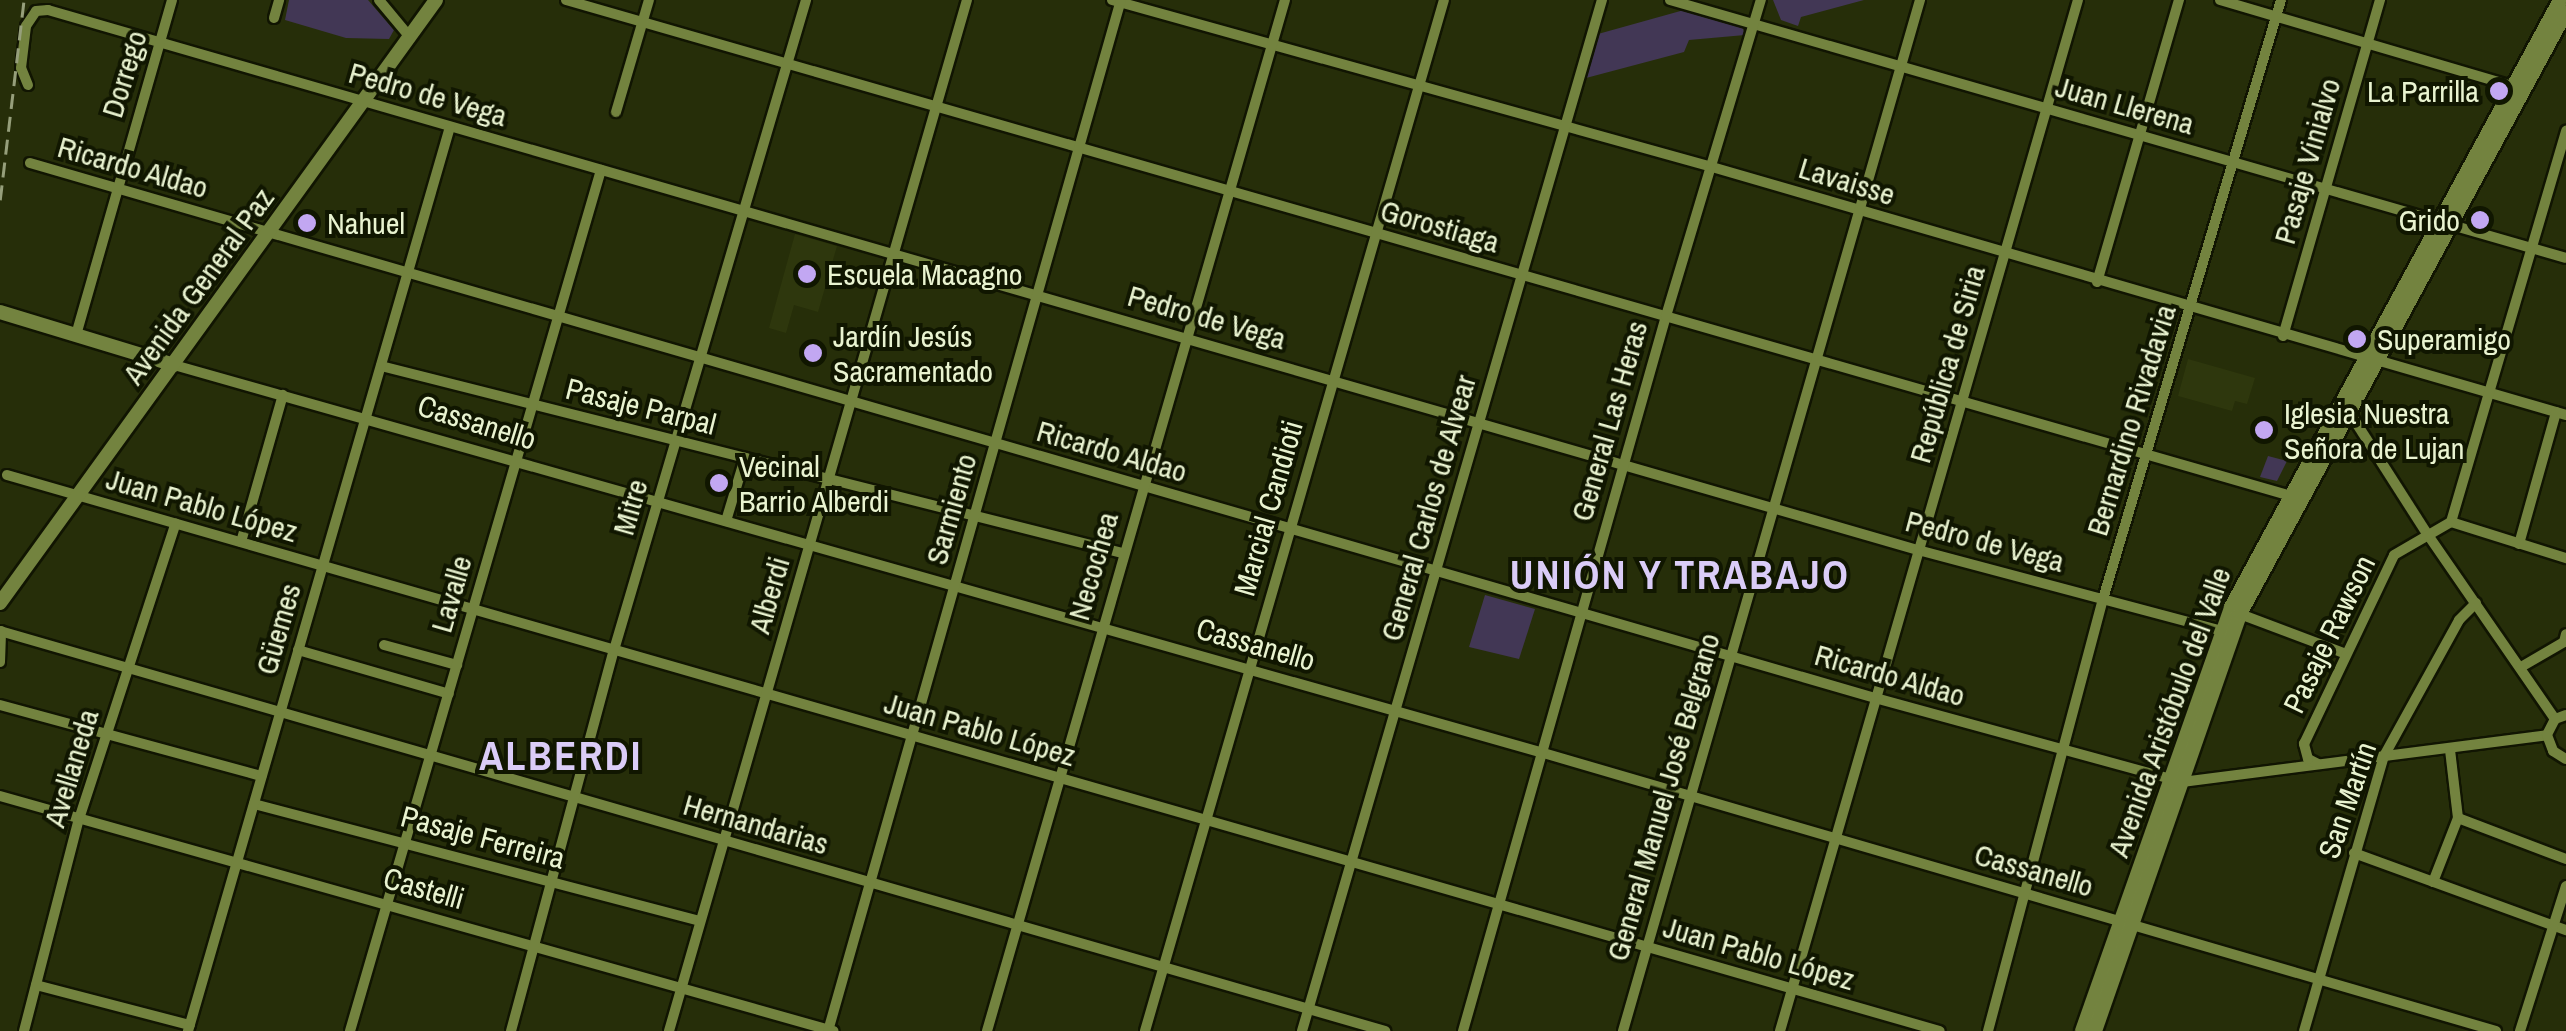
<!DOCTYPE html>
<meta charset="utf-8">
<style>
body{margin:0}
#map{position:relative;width:2566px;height:1031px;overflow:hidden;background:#262e09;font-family:"Archivo Narrow",sans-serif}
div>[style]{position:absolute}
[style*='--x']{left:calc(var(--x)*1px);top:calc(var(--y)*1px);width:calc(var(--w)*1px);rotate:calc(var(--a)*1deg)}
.built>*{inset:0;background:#2e370d}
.green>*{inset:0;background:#423755}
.roads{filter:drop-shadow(2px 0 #111502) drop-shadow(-2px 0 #111502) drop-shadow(0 2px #111502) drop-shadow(0 -2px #111502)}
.street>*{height:10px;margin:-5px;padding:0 5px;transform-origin:5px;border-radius:5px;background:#73833f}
.secondary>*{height:14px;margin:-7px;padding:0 7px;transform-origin:7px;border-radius:7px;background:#73833f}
.rail>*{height:2.5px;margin-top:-1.25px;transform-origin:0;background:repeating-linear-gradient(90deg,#969f7b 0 15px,transparent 0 23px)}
.dots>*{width:28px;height:28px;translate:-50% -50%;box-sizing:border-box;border:5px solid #101600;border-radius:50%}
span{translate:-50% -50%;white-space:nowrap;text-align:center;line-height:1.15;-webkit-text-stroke:8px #101600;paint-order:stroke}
.street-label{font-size:30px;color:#e9f3d0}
.poi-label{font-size:30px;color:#e9f3d0}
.right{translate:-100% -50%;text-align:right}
.left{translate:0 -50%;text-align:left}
.district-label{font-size:40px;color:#daccf7;font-weight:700;letter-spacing:2.5px}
</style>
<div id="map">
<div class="built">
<div style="clip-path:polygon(795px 234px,837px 246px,818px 312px,794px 305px,786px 333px,769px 328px)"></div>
<div style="clip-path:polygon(2188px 359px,2255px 378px,2247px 404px,2235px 401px,2232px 411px,2178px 396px)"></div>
</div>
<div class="green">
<div style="clip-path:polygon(289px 0,368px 0,394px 30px,389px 39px,346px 38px,285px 20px)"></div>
<div style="clip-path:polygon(1773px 0,1864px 0,1801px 17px,1798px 26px,1781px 20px)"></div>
<div style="clip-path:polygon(1684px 10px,1742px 26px,1745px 35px,1689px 40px,1684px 52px,1586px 78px,1598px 34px)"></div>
<div style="clip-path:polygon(2268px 456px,2287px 461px,2277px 481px,2260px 477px)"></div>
<div style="clip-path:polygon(1485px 595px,1535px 609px,1519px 659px,1469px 647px)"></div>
</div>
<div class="roads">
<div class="street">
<div style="--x:379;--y:0;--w:47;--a:50.2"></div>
<div style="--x:566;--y:0;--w:1799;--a:16.04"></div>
<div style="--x:1112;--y:0;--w:623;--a:15.55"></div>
<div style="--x:1712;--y:167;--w:889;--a:16.19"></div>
<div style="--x:1670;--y:0;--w:932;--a:16.06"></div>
<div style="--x:2220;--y:0;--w:309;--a:16.4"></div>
<div style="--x:274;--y:18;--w:19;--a:-74"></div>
<div style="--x:28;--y:85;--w:18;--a:-112"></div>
<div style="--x:21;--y:68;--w:42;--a:-83.2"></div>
<div style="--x:26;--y:26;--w:18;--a:-56"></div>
<div style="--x:36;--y:11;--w:12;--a:-5"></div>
<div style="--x:48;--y:10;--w:1946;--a:16.11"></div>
<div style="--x:1918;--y:550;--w:315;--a:14.9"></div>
<div style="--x:2222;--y:631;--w:25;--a:-43"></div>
<div style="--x:2240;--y:614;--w:111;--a:20.6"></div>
<div style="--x:616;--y:112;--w:117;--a:-73.6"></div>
<div style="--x:30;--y:163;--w:1921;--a:16.17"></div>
<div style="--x:1875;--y:698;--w:318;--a:15.3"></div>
<div style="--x:2182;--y:782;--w:368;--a:-7.3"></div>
<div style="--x:2097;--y:282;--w:294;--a:-73.8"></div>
<div style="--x:76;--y:335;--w:348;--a:-74"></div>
<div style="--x:2283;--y:336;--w:350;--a:-73.9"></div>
<div style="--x:174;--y:365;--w:1420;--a:15.82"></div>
<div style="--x:1540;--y:752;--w:996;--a:16.27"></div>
<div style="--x:381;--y:366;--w:764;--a:14.16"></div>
<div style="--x:2346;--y:407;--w:152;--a:57.4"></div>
<div style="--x:2428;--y:535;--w:224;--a:55.4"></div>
<div style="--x:7;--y:475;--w:2011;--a:16.05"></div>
<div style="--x:726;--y:521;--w:66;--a:-73.2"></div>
<div style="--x:2451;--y:522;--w:408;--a:-73.6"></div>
<div style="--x:241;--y:542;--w:153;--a:-74.1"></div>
<div style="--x:2519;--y:544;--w:137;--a:-74.3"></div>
<div style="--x:0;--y:631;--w:1442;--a:16.11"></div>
<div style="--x:384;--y:645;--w:76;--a:15.3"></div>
<div style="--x:298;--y:650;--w:157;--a:16.2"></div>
<div style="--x:0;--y:662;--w:31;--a:-88"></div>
<div style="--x:2521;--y:667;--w:50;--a:-30.2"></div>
<div style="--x:2564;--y:642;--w:8;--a:-76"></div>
<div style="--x:0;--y:705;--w:271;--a:15.2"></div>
<div style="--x:2566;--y:715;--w:12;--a:160"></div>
<div style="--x:2555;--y:719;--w:18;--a:117"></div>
<div style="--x:2547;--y:735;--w:17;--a:69"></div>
<div style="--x:2553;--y:751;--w:15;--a:32"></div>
<div style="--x:2318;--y:764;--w:11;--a:-153"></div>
<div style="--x:2308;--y:759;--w:16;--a:-105"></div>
<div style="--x:2304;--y:744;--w:209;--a:-64.5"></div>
<div style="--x:2394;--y:555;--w:66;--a:-30.1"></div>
<div style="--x:2451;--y:522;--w:121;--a:17.4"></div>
<div style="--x:0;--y:796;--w:866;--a:15.75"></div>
<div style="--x:254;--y:804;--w:460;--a:14.7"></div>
<div style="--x:2458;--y:818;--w:116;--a:20.8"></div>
<div style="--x:2354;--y:853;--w:226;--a:20"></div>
<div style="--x:2433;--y:882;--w:69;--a:-68.7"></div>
<div style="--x:2458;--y:818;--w:68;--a:-96.7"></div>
<div style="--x:36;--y:985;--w:159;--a:14.6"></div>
<div style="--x:24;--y:1031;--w:219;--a:-75.5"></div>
<div style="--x:79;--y:819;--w:311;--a:-71.9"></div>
<div style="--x:188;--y:1031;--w:941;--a:-73.84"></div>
<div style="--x:350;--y:1031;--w:897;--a:-73.75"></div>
<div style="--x:511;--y:1031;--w:395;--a:-74.9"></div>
<div style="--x:614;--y:650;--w:678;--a:-73.54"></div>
<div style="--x:669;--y:1031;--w:1073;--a:-73.88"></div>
<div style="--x:828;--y:1031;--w:1072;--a:-74.14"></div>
<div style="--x:987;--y:1031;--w:1073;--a:-73.88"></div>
<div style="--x:1145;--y:1031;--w:1073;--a:-73.83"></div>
<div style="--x:1302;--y:1031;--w:1074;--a:-73.78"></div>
<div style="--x:1463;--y:1031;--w:743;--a:-74.15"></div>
<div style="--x:1666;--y:316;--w:330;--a:-73.3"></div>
<div style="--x:1623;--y:1031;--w:1073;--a:-73.93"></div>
<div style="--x:1780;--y:1031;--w:1073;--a:-73.88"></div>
<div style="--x:1988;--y:1031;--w:447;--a:-75.1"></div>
<div style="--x:2103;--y:599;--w:625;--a:-73.45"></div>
<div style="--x:2304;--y:1031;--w:286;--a:-73.8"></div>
<div style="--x:2384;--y:756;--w:155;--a:-61.1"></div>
<div style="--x:2459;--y:620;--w:24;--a:-45"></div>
<div style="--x:2520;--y:1031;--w:152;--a:-72.4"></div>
</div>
<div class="secondary">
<div style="--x:0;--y:312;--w:182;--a:16.9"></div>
<div style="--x:0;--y:603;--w:744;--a:-54.13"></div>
<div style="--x:2082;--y:1031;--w:449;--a:-70.6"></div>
<div style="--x:2231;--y:607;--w:690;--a:-61.54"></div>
<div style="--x:2095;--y:1031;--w:441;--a:-70.8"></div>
<div style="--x:2240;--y:614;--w:685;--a:-61.56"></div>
</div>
</div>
<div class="rail">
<div style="--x:0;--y:200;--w:201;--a:-83.2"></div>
</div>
<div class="dots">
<div style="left:2499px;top:91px;background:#c2a7f2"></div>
<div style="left:2480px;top:220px;background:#c2a7f2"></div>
<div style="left:307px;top:223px;background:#c2a7f2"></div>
<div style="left:807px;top:274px;background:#c2a7f2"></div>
<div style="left:2357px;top:339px;background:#c2a7f2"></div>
<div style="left:813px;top:353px;background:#c2a7f2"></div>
<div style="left:2264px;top:430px;background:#c2a7f2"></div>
<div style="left:719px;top:483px;background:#c2a7f2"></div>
</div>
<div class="street-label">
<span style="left:124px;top:74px;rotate:-73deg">Dorrego</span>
<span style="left:428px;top:94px;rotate:16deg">Pedro de Vega</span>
<span style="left:2125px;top:105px;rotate:16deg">Juan Llerena</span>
<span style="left:2307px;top:161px;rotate:-74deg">Pasaje Vinialvo</span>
<span style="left:133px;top:167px;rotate:16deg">Ricardo Aldao</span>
<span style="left:1847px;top:181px;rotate:17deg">Lavaisse</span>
<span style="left:1440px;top:226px;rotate:16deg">Gorostiaga</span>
<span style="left:198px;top:286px;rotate:-54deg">Avenida General Paz</span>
<span style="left:1207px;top:317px;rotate:16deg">Pedro de Vega</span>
<span style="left:1947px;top:364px;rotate:-74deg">República de Siria</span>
<span style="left:641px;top:406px;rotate:14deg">Pasaje Parpal</span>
<span style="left:2131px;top:420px;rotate:-73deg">Bernardino Rivadavia</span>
<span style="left:1609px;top:421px;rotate:-74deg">General Las Heras</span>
<span style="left:477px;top:422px;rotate:17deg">Cassanello</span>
<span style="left:1112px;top:451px;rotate:16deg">Ricardo Aldao</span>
<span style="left:202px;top:505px;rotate:16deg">Juan Pablo López</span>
<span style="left:630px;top:507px;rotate:-74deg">Mitre</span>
<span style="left:1268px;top:508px;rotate:-74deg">Marcial Candioti</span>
<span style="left:1428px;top:508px;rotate:-74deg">General Carlos de Alvear</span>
<span style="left:951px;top:509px;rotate:-74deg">Sarmiento</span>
<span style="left:1985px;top:541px;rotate:15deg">Pedro de Vega</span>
<span style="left:1093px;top:566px;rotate:-74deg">Necochea</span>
<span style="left:451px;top:594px;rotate:-74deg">Lavalle</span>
<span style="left:769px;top:595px;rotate:-74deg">Alberdi</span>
<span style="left:278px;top:629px;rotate:-74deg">Güemes</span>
<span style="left:2329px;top:634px;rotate:-64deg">Pasaje Rawson</span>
<span style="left:1256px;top:644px;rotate:16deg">Cassanello</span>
<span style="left:1890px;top:675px;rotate:16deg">Ricardo Aldao</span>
<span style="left:2169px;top:712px;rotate:-70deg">Avenida Aristóbulo del Valle</span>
<span style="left:980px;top:729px;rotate:16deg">Juan Pablo López</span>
<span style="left:71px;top:768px;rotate:-73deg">Avellaneda</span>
<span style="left:1663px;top:797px;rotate:-74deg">General Manuel José Belgrano</span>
<span style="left:2347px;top:800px;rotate:-71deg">San Martín</span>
<span style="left:756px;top:824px;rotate:16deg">Hernandarias</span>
<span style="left:483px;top:837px;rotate:15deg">Pasaje Ferreira</span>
<span style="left:2034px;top:870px;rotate:16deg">Cassanello</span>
<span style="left:424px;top:888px;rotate:16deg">Castelli</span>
<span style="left:1759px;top:953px;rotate:16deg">Juan Pablo López</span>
</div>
<div class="poi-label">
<span class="right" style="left:2479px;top:91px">La Parrilla</span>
<span class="right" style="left:2460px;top:220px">Grido</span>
<span class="left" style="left:327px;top:223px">Nahuel</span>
<span class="left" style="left:827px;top:274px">Escuela Macagno</span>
<span class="left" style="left:833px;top:353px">Jardín Jesús<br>Sacramentado</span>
<span class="left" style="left:2377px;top:339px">Superamigo</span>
<span class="left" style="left:2284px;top:430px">Iglesia Nuestra<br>Señora de Lujan</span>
<span class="left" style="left:739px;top:483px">Vecinal<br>Barrio Alberdi</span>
</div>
<div class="district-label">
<span style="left:1680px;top:575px">UNIÓN Y TRABAJO</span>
<span style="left:561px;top:756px">ALBERDI</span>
</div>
</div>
